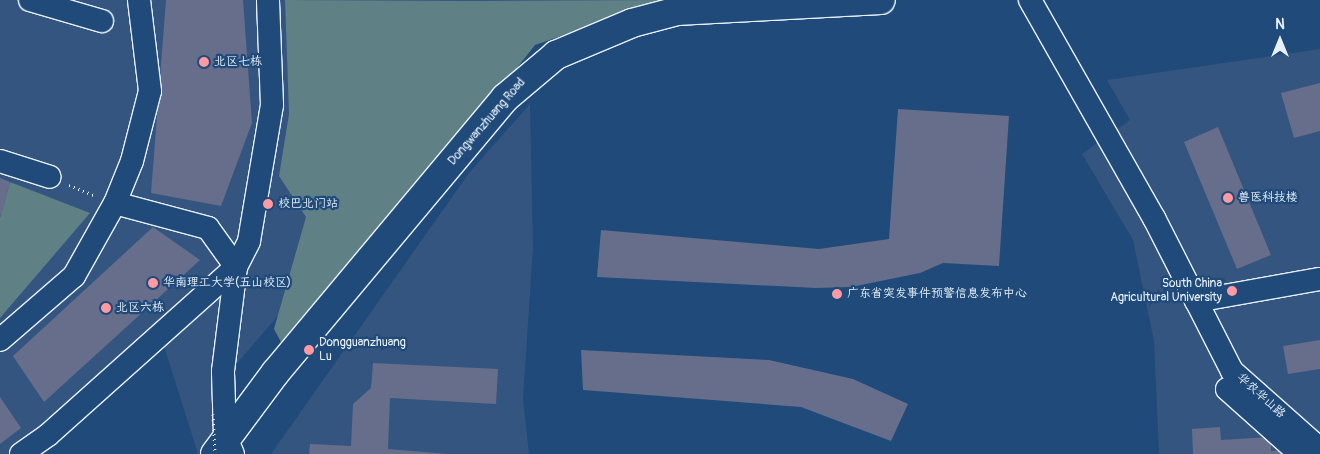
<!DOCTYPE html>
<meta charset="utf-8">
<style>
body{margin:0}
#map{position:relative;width:1320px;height:454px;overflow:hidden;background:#1f4a7a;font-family:Pangolin,"LXGW WenKai TC",sans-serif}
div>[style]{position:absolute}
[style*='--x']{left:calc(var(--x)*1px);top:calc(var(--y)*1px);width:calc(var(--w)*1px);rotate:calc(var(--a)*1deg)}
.built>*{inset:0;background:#34557f}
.green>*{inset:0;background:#5f8084}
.building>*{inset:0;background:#666e8b}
.path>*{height:3px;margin-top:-1.5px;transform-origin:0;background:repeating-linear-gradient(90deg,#e8f1f8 0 1px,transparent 0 5px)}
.roads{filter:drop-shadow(1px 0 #e8f1f8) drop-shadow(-1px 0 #e8f1f8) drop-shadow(0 1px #e8f1f8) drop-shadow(0 -1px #e8f1f8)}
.minor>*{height:22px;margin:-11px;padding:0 11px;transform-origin:11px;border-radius:11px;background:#1f4a7a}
.tertiary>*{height:28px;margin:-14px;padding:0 14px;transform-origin:14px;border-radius:14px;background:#1f4a7a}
.path-bridge>*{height:3px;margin-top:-1.5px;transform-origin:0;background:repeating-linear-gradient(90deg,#e8f1f8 0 1px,transparent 0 5px)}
.dots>*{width:14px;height:14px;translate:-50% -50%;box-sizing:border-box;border:2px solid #1f4a7a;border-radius:50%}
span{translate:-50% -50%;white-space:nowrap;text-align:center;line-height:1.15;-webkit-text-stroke:4.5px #1f4a7a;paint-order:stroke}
.poi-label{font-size:12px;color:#e8f1f8}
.left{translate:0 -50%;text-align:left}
.right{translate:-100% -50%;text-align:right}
.street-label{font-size:12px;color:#e8f1f8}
.north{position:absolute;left:1255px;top:15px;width:50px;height:50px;-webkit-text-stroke:4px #1f4a7a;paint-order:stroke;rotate:0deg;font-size:14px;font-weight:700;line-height:20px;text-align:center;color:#e8f1f8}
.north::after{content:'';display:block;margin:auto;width:18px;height:22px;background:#e8f1f8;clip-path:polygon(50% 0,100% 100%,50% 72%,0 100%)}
</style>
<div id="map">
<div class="built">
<div style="clip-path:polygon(0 0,664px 0,535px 45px,357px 224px,214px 390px,213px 454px,198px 454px,163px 343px,35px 454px,0 454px)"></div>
<div style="clip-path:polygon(1320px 49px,1320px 454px,1159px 454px,1154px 341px,1133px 240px,1082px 154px,1130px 120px,1107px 80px)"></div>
<div style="clip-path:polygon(530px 104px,533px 248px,523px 399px,529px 454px,271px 454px,469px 173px)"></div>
</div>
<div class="green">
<div style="clip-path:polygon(285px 0,474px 1px,664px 0,535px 45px,289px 357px,274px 329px,306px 217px,279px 176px,289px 114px)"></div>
<div style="clip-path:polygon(10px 182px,90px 213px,0 318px,0 218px)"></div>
</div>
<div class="building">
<div style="clip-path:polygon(166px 0,243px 0,252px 123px,221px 206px,151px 193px)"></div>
<div style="clip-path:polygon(1320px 83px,1320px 131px,1294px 138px,1281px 93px)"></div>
<div style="clip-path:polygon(898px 109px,1009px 116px,999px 266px,943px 263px,920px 273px,851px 287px,816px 288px,597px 277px,601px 230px,819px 249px,889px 239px)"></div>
<div style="clip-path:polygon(1218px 127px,1271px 255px,1237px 269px,1184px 142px)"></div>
<div style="clip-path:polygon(0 178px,10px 182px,1px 215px,0 215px)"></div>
<div style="clip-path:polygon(153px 227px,200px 260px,44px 402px,13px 356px)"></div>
<div style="clip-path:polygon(1320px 340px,1320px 369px,1288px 374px,1283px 346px)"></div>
<div style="clip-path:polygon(581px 350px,769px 360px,853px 379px,908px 404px,891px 441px,801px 407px,583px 390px)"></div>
<div style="clip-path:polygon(373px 363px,498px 369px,496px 404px,390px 398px,388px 449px,448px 454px,309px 454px,310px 444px,351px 446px,353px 404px,371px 388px)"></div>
<div style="clip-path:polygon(0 397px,21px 428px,0 444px)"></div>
<div style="clip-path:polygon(1220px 427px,1221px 440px,1271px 437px,1271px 451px,1291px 450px,1291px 454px,1193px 454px,1192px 429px)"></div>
</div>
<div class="path">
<div style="--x:69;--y:185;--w:29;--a:22"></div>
</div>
<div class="roads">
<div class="minor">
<div style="--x:30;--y:0;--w:75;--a:16.3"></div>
<div style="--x:1030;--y:0;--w:251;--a:60.4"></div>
<div style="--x:1154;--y:218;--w:172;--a:63"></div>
<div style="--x:1232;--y:371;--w:118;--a:41.6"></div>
<div style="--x:0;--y:161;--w:52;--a:17.7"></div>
<div style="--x:1196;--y:301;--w:126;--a:-10.1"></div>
<div style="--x:0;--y:340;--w:98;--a:-40.9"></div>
<div style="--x:74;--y:276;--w:84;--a:-60.7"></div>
<div style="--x:115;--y:203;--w:45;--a:-68"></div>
<div style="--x:132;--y:161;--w:72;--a:-75.6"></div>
<div style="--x:150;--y:91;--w:92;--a:-96.9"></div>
<div style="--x:1227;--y:389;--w:98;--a:41.7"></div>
<div style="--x:21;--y:454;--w:33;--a:-35"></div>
<div style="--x:48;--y:435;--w:252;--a:-41.8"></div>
<div style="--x:236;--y:267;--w:48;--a:-125.7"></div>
<div style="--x:208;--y:228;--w:96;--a:-165"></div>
<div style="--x:233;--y:454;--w:20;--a:-114"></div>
<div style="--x:225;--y:436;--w:65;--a:-91.8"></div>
<div style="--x:223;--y:371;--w:105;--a:-82.9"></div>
<div style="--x:236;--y:267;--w:29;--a:-63"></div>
<div style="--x:249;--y:241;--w:138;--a:-80.4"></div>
<div style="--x:272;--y:105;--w:105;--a:-92.2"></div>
</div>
<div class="tertiary">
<div style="--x:215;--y:454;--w:102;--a:-53.4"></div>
<div style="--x:276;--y:372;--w:357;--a:-50.1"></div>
<div style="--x:505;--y:98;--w:67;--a:-40.1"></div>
<div style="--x:556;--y:55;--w:82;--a:-22.8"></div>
<div style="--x:632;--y:23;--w:47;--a:-14.9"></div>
<div style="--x:677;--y:11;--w:204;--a:-3.1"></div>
</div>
</div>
<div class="path-bridge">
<div style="--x:213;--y:414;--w:40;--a:87.1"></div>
</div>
<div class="dots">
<div style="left:204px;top:62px;background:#ff9aa2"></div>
<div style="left:1228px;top:198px;background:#ff9aa2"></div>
<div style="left:268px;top:204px;background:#ff9aa2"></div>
<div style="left:153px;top:283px;background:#ff9aa2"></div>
<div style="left:1232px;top:291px;background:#ff9aa2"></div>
<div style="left:837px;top:294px;background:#ff9aa2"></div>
<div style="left:106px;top:308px;background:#ff9aa2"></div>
<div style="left:309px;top:350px;background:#ff9aa2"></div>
</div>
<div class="poi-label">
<span class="left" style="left:214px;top:62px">北区七栋</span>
<span class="left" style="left:1238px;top:198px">兽医科技楼</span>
<span class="left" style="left:278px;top:204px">校巴北门站</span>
<span class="left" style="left:163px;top:283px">华南理工大学(五山校区)</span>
<span class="right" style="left:1222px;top:291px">South China<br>Agricultural University</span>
<span class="left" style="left:847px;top:294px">广东省突发事件预警信息发布中心</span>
<span class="left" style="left:116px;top:308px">北区六栋</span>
<span class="left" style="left:319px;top:350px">Dongguanzhuang<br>Lu</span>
</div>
<div class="street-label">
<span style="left:487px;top:122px;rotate:-49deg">Dongwanzhuang Road</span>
<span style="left:1261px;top:396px;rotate:42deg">华农华山路</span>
</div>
<div class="north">N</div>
</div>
